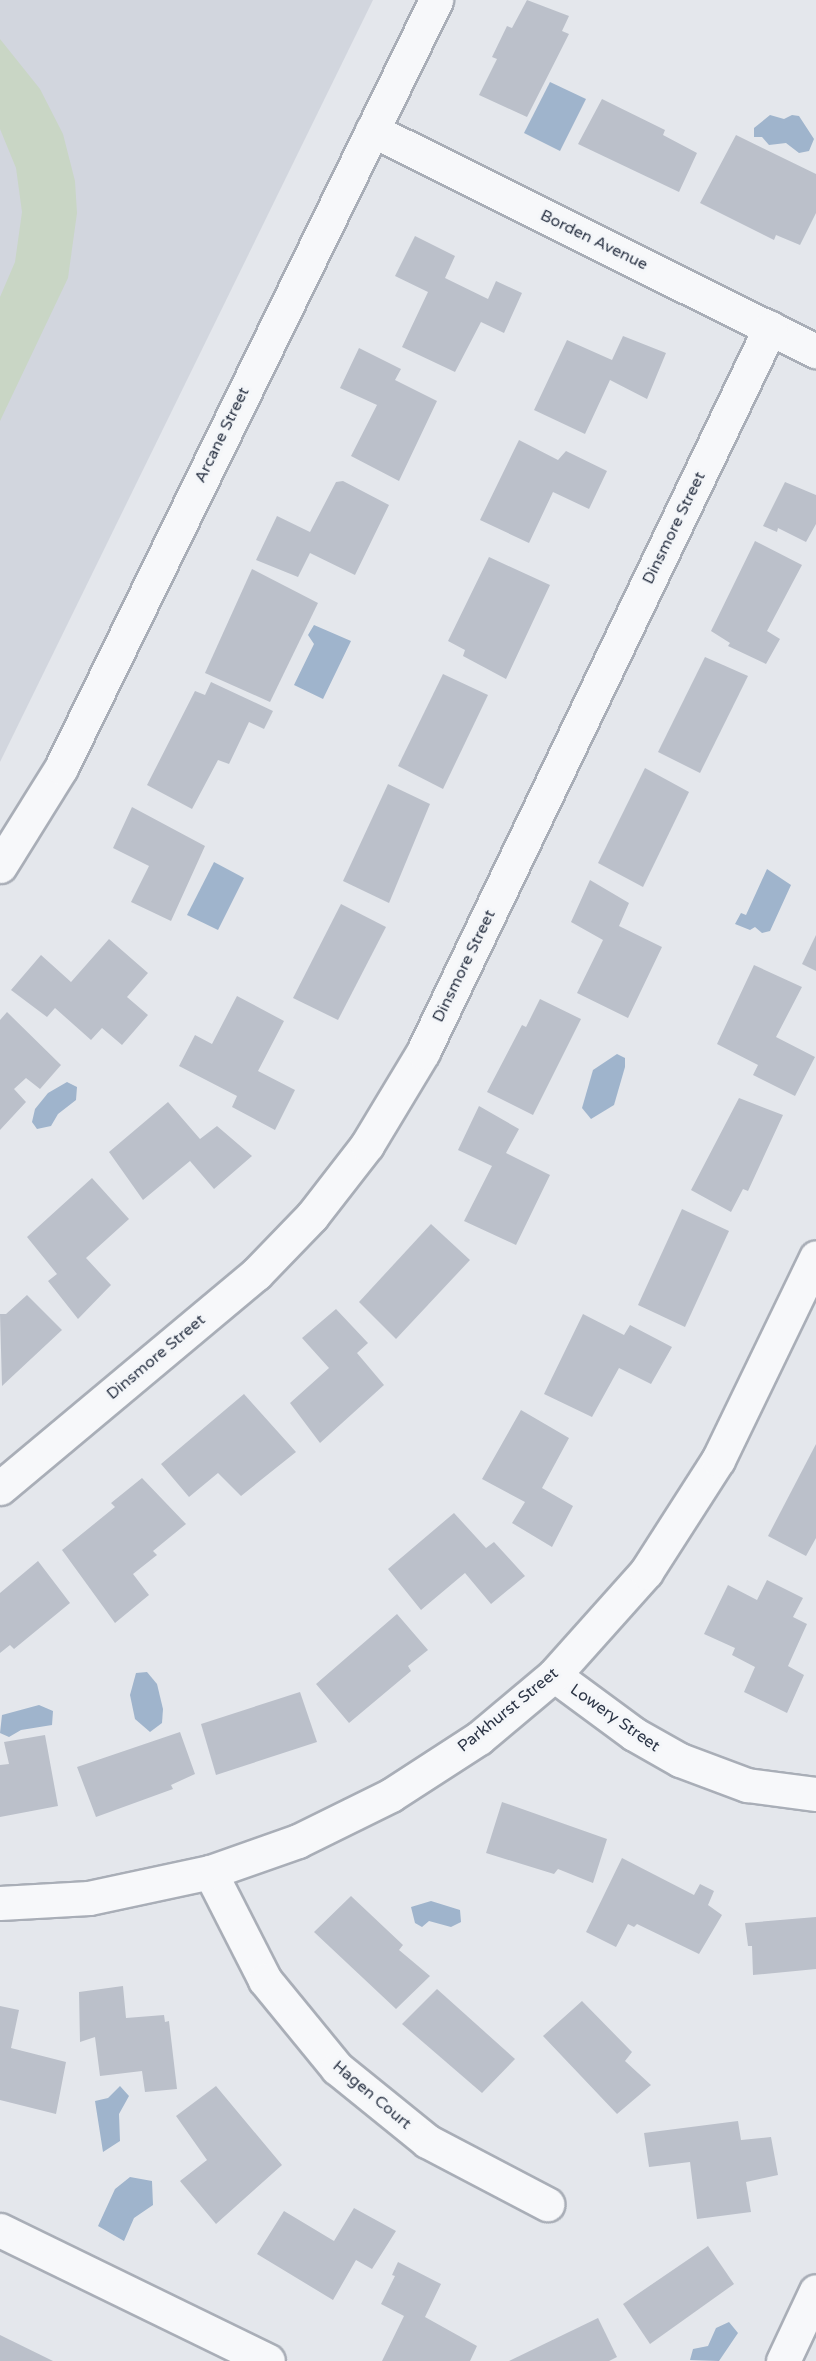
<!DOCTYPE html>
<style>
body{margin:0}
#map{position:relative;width:816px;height:2361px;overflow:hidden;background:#e4e7ec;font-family:"Varela Round",sans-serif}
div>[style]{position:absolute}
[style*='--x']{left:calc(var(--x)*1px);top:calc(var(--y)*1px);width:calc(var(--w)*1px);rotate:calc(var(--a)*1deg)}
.built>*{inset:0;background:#d2d6de}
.green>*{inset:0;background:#c9d6c5}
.water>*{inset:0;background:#9fb4cc}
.building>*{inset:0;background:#bbc0ca}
.roads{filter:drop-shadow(2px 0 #a9aeb7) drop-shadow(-2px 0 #a9aeb7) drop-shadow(0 2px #a9aeb7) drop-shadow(0 -2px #a9aeb7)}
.minor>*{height:33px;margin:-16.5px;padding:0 16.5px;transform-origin:16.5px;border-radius:16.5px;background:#f7f8fa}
span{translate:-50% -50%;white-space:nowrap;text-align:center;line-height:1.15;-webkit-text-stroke:6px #f4f6f9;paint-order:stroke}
.street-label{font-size:16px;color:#2b3445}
</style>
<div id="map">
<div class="built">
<div style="clip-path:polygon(0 0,373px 0,0 762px)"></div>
</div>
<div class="green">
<div style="clip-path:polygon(0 39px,40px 89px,63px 134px,75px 181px,77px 213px,68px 278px,0 421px,0 297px,15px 262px,22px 212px,16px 168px,0 129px)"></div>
</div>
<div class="water">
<div style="clip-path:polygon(550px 82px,586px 99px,560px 151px,524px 133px)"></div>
<div style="clip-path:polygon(770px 115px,784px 119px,792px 115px,799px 116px,814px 139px,809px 151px,799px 153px,786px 143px,769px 145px,762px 137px,754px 137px,754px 128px)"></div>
<div style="clip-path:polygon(314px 625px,351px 641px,323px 699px,294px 685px,314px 644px,308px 635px)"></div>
<div style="clip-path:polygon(214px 862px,244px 878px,218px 930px,187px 915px)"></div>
<div style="clip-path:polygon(767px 869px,791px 885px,770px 931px,762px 933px,755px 927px,750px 930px,735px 924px,741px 913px,746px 915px)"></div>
<div style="clip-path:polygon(617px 1054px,625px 1058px,625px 1067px,614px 1105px,591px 1119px,582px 1108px,593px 1070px)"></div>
<div style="clip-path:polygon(67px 1082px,77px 1087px,76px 1100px,58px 1114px,51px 1126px,37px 1129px,32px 1122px,35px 1109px,48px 1093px)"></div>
<div style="clip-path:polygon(147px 1672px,157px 1684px,163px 1709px,162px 1723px,150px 1732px,135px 1719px,130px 1695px,136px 1673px)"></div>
<div style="clip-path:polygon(39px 1705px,53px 1711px,52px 1725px,21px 1730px,9px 1737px,0 1733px,2px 1715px)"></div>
<div style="clip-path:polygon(431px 1901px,460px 1910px,461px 1922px,451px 1927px,429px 1921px,422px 1927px,415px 1923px,411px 1907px)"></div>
<div style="clip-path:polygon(120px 2086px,129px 2096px,119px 2114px,120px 2141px,103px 2152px,95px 2101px,108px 2098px)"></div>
<div style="clip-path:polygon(130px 2177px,152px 2181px,153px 2205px,134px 2218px,124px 2241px,98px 2226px,115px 2189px)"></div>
<div style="clip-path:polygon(729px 2322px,738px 2333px,719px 2361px,690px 2360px,693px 2349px,708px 2346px,716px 2328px)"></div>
</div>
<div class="building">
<div style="clip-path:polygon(527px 0,569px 16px,562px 31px,569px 34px,527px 117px,479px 95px,497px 59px,492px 57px,507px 26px,512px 28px)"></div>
<div style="clip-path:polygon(602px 99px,665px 130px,663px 135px,697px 153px,679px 192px,578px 144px)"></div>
<div style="clip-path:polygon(736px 135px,816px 174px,816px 213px,800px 245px,776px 235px,774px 240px,700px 203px)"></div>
<div style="clip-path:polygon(415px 236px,455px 256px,445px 278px,488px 299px,496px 281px,522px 293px,504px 333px,481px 322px,455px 372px,402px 347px,428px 292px,395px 276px)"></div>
<div style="clip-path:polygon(623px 336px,666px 353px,647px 399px,610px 380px,585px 434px,534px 410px,567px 340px,612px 360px)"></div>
<div style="clip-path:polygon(359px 348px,401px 369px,395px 380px,437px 401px,399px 481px,351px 456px,377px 405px,340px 388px)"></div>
<div style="clip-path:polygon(519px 440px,558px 460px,566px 451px,607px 471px,589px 509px,553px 492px,529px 543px,480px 520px)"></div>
<div style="clip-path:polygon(343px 481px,389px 505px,355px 575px,310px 553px,298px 577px,256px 560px,277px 516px,310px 532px,336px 482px)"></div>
<div style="clip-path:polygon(785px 482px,816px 495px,816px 524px,806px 542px,778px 528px,777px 532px,763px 526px)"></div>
<div style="clip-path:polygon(755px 541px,802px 565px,767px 631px,780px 639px,766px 664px,728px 646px,730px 643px,711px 631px)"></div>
<div style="clip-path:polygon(489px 557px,550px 585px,506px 679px,463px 656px,465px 650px,448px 641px)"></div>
<div style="clip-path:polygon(252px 569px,318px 603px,270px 702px,205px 673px)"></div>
<div style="clip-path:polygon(705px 657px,748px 676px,700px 773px,658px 752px)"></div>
<div style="clip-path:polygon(443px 674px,488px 695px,443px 789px,398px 766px)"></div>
<div style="clip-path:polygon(211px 682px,273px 711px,264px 729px,249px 722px,229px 764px,218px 760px,192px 809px,147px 785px,195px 691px,205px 695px)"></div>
<div style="clip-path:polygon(645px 768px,689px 792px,643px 887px,598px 863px)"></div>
<div style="clip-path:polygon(388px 784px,430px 804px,389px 903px,343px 881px)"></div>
<div style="clip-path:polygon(132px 807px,205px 846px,171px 921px,131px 902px,149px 866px,113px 848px)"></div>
<div style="clip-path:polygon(590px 880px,629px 903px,619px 926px,662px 947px,628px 1018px,577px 993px,603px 940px,571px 922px)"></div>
<div style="clip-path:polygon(341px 904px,386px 927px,338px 1020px,293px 998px)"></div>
<div style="clip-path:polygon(816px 935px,816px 971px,802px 964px)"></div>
<div style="clip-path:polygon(109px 939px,148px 973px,127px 997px,148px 1015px,122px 1045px,102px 1028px,91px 1040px,55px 1008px,47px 1017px,11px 990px,41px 955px,71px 982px)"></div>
<div style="clip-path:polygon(754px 965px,802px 987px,776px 1037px,815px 1057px,795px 1096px,753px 1075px,758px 1065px,717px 1044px)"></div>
<div style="clip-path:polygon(237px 996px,284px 1021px,258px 1071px,295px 1090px,275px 1130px,232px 1107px,237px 1096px,179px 1066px,195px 1035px,212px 1044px)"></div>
<div style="clip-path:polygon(540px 999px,581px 1019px,533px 1115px,487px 1092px,522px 1025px,526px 1027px)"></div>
<div style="clip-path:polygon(7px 1012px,61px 1065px,40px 1089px,26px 1078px,14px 1089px,26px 1102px,0 1130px,0 1020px)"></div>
<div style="clip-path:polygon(739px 1098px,783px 1115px,748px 1191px,743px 1189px,731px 1212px,691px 1190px)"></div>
<div style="clip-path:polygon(168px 1102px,200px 1139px,217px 1126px,252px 1156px,214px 1189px,190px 1161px,143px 1200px,109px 1152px)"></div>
<div style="clip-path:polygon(479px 1106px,519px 1129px,506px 1153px,550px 1175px,516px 1245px,464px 1221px,492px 1166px,458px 1150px)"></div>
<div style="clip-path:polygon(92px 1178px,129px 1219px,86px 1258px,111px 1285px,78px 1319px,48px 1281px,57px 1274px,27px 1237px)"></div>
<div style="clip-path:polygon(682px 1209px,729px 1231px,685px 1327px,638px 1305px)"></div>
<div style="clip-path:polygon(431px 1224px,470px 1260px,396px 1339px,359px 1302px)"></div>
<div style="clip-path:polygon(27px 1295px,62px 1330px,2px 1386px,0 1314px,6px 1314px)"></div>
<div style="clip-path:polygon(336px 1309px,368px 1343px,357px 1353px,384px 1385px,320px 1443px,290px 1403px,329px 1368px,302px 1338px)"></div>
<div style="clip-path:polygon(583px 1314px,624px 1335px,630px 1325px,672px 1347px,651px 1384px,619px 1368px,592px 1417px,544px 1394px)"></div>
<div style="clip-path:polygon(244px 1394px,296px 1452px,241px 1496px,218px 1473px,189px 1497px,161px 1464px)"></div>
<div style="clip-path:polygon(521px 1410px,569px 1438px,542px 1488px,573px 1506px,552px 1547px,512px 1523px,525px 1502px,482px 1479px)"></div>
<div style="clip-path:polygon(816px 1444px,816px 1538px,806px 1556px,768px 1536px)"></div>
<div style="clip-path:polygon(142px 1478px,186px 1524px,153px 1551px,157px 1555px,133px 1574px,149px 1595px,115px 1623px,62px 1550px,115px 1507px,111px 1503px)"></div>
<div style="clip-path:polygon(454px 1513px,486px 1548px,494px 1542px,525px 1576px,491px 1604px,465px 1573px,421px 1610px,388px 1569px)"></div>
<div style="clip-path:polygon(38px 1561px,70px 1603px,14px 1649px,10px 1645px,0 1653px,0 1593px)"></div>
<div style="clip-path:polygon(767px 1580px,803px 1598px,793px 1617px,807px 1624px,788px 1666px,804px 1675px,787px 1713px,744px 1692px,755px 1667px,732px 1655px,735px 1648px,704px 1634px,728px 1585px,757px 1600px)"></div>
<div style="clip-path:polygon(397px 1614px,428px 1650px,408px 1666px,411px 1671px,349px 1723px,316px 1684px)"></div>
<div style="clip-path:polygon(300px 1692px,317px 1742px,216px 1775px,201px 1724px)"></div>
<div style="clip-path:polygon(180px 1732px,195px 1774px,171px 1785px,173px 1789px,96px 1817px,77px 1767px)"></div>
<div style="clip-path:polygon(45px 1735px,58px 1806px,0 1817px,0 1765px,9px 1764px,4px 1742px)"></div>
<div style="clip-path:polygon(502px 1802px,607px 1839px,593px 1883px,558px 1869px,554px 1874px,486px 1853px)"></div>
<div style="clip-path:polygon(622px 1858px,694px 1895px,700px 1884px,714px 1891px,708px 1905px,722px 1915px,699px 1954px,637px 1924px,634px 1927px,628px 1924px,616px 1947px,586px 1932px)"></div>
<div style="clip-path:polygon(351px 1896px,403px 1945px,399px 1950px,430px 1976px,396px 2009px,314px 1932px)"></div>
<div style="clip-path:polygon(816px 1917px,816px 1969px,753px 1975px,752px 1946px,748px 1946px,745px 1923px)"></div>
<div style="clip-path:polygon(123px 1986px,126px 2018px,164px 2015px,165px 2022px,169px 2021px,177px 2089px,145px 2092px,142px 2071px,100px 2076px,95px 2037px,80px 2042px,79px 1992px)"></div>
<div style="clip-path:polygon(437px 1989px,515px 2059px,482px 2093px,402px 2024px)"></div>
<div style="clip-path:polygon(582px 2001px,632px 2052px,625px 2061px,651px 2085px,617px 2114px,543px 2036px)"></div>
<div style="clip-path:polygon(0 2006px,19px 2010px,11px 2048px,66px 2062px,56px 2114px,0 2100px)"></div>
<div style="clip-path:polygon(216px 2086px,282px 2165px,216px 2224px,180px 2181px,207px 2160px,176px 2116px)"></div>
<div style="clip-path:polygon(738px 2121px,741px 2140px,771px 2137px,778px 2175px,746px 2182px,751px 2212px,697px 2219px,690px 2162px,649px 2167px,644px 2133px)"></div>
<div style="clip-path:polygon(354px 2208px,396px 2231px,372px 2269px,356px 2260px,333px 2300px,257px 2254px,284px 2211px,334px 2241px)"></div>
<div style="clip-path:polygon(708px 2246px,734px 2284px,650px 2344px,623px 2304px)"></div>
<div style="clip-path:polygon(398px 2262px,441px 2284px,425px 2317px,477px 2346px,470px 2361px,382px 2361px,404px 2316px,381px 2304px,395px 2276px,392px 2275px)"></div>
<div style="clip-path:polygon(598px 2318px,617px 2357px,609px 2361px,509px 2361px)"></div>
<div style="clip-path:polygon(0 2335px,53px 2361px,0 2361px)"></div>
</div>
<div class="roads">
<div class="minor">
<div style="--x:372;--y:130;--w:496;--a:26.5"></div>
<div style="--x:0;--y:866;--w:115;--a:-58.1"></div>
<div style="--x:61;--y:768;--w:855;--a:-63.97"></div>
<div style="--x:0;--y:1488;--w:334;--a:-39.9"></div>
<div style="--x:256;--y:1274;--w:81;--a:-46"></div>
<div style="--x:312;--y:1216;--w:90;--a:-52.2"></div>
<div style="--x:367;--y:1145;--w:109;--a:-58.9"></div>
<div style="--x:423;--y:1052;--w:803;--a:-64.39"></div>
<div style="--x:554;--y:1675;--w:99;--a:36.4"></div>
<div style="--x:634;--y:1734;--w:53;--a:29.5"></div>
<div style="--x:680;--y:1760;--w:72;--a:20.5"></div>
<div style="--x:747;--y:1785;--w:70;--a:7.4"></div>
<div style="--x:210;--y:1872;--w:121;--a:63"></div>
<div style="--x:265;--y:1980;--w:114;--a:50.7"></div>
<div style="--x:337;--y:2068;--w:116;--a:39"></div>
<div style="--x:427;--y:2141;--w:136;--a:27.7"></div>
<div style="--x:0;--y:1903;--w:89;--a:-3.2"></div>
<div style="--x:89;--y:1898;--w:124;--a:-12.1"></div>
<div style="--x:210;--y:1872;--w:93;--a:-19.4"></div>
<div style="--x:298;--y:1841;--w:104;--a:-26.3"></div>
<div style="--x:391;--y:1795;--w:105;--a:-32.9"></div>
<div style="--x:479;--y:1738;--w:98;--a:-40"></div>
<div style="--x:554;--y:1675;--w:138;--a:-48.2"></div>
<div style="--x:646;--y:1572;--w:133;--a:-57.3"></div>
<div style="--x:718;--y:1460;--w:225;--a:-64.2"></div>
<div style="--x:0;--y:2230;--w:298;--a:26"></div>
<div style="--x:783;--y:2361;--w:77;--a:-64.8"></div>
</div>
</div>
<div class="street-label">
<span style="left:594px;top:240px;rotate:26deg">Borden Avenue</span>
<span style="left:222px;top:435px;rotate:-64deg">Arcane Street</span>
<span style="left:674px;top:528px;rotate:-64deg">Dinsmore Street</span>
<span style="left:464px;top:966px;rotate:-64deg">Dinsmore Street</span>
<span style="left:156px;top:1357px;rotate:-40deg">Dinsmore Street</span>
<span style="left:508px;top:1710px;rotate:-39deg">Parkhurst Street</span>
<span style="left:615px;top:1718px;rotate:35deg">Lowery Street</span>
<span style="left:372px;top:2095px;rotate:40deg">Hagen Court</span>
</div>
</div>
